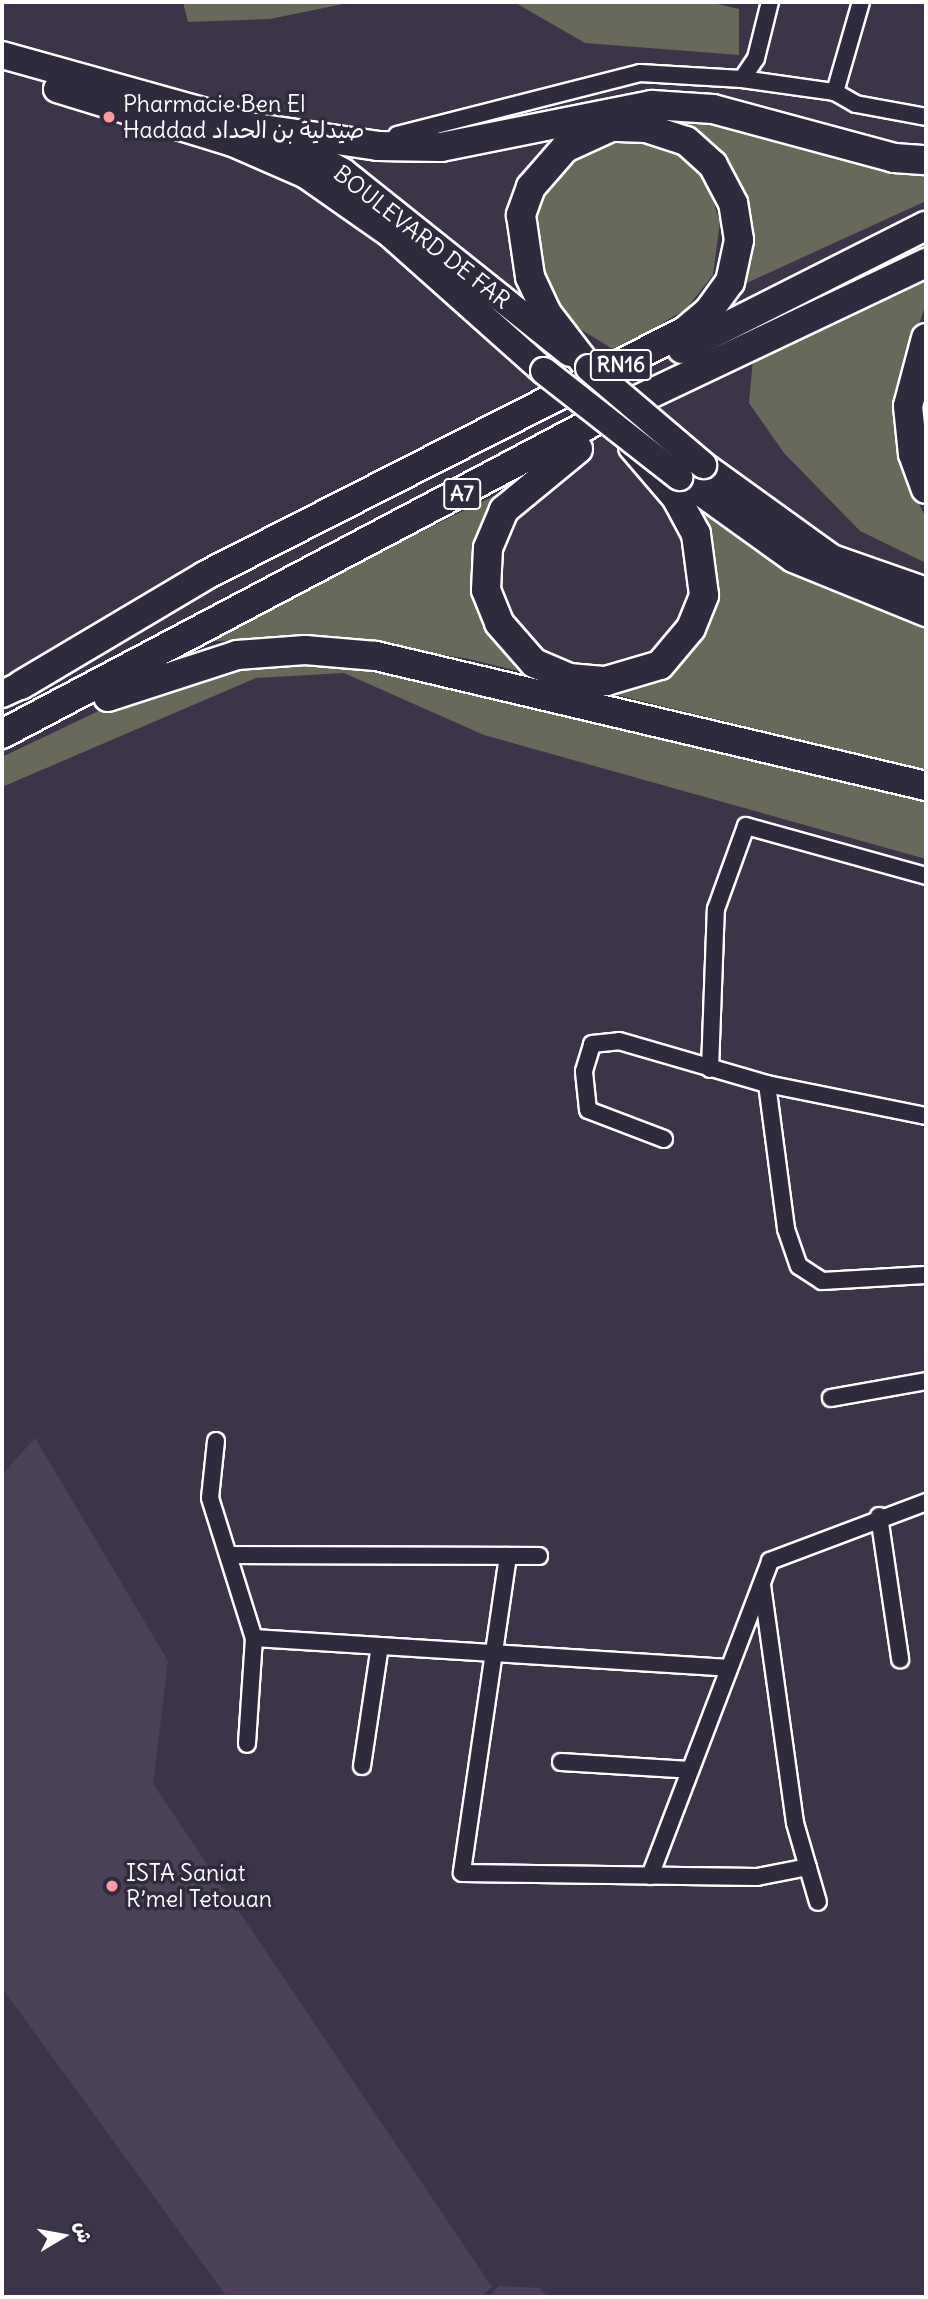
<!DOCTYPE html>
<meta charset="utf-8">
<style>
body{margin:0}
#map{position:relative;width:928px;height:2299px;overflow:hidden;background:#3c3549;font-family:Delius,"Playpen Sans Arabic",sans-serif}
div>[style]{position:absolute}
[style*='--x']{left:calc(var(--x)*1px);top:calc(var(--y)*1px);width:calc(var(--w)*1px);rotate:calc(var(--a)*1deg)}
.built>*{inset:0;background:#4b4258}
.green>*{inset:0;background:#68695a}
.roads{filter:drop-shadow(2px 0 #fff) drop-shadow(-2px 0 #fff) drop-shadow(0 2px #fff) drop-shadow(0 -2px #fff)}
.minor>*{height:16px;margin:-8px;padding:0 8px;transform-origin:8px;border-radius:8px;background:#2f2a3d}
.trunk>*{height:26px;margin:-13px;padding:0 13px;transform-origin:13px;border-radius:13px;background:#2f2a3d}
.motorway>*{height:28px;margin:-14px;padding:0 14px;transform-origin:14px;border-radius:14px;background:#2f2a3d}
.bridges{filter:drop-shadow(2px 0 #fff) drop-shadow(-2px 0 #fff) drop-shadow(0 2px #fff) drop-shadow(0 -2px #fff)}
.trunk-bridge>*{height:26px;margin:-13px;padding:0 13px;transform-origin:13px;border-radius:13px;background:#2f2a3d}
.dots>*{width:19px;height:19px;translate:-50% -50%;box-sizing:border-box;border:4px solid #2f2a3d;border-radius:50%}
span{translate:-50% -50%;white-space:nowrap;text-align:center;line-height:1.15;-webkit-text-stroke:7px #2f2a3d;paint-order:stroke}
.shield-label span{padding:2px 5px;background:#2f2a3d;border:2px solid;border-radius:5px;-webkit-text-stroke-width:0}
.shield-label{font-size:21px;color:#fff;font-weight:700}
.poi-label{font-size:23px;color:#fff}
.left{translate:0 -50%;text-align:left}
.street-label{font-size:23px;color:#fff}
.frame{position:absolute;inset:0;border:4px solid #fff;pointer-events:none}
.north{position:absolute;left:28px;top:2201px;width:70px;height:70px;-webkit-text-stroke:5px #2f2a3d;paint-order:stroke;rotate:80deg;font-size:19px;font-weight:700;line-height:28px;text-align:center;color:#fff}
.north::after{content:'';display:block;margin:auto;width:24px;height:32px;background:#fff;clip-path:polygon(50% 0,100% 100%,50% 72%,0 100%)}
</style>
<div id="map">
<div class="built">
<div style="clip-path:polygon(35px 1438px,168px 1661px,153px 1784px,492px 2287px,480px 2297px,227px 2297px,2px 1988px,2px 1475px)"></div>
<div style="clip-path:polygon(499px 2286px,540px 2288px,548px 2297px,488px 2297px)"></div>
</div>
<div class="green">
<div style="clip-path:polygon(183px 2px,353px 2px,270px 19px,188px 22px)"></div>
<div style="clip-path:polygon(514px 2px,709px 2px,739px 9px,739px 55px,585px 43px)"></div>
<div style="clip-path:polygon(662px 112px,926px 170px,926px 201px,740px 286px,750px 243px,737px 177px,699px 132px)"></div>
<div style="clip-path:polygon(636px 137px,671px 149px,704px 174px,720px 222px,713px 275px,686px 309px,616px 351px,567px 321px,540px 274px,530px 203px,549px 174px,601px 142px)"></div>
<div style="clip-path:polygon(926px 277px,926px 303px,894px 401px,899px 459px,926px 519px,926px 563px,860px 531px,784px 453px,749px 403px,753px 359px)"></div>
<div style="clip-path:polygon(498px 494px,478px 534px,471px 589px,489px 631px,569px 681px,667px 652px,701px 598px,685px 498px,787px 571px,926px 627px,926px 770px,465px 658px,307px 637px,195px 642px)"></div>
<div style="clip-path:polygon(309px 661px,436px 673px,926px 786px,926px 859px,484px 735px,344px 673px,256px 678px,2px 787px,2px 757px,147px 688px,203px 673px)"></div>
</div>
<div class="roads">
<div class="minor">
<div style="--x:861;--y:2;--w:94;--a:106.1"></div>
<div style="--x:835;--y:92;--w:24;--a:30"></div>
<div style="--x:856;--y:104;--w:71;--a:10.5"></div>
<div style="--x:742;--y:79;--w:94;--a:8"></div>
<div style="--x:397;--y:135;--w:251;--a:-14.3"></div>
<div style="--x:640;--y:73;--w:102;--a:3.4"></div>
<div style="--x:742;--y:79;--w:25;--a:-56"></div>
<div style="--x:756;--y:58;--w:58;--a:-76"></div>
<div style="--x:710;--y:1069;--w:160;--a:-87.9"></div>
<div style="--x:716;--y:909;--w:88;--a:-70.1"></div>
<div style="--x:746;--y:826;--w:187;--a:15.5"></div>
<div style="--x:767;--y:1084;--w:146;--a:82.5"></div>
<div style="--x:786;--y:1229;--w:39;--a:71"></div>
<div style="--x:799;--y:1266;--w:27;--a:33"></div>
<div style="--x:822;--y:1281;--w:104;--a:-3.3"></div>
<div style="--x:664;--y:1139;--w:81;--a:-159.1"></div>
<div style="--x:588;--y:1110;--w:39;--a:-96"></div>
<div style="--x:584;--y:1071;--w:28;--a:-73"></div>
<div style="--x:592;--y:1044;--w:27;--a:-6"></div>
<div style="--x:619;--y:1041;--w:154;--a:16.2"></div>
<div style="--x:767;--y:1084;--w:162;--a:11.4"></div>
<div style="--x:831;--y:1398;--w:97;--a:-10.1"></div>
<div style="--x:216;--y:1441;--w:57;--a:96"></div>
<div style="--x:210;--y:1498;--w:147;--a:72.6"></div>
<div style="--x:254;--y:1638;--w:106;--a:93.8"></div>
<div style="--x:879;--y:1516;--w:145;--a:81.6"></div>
<div style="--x:229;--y:1555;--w:310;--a:0.2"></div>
<div style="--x:508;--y:1556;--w:320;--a:98.3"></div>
<div style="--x:462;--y:1873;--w:295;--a:0.8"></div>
<div style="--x:757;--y:1877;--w:52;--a:-11.1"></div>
<div style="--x:762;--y:1585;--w:240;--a:82.1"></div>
<div style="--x:795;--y:1823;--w:82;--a:73.8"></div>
<div style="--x:254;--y:1638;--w:476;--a:3.6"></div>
<div style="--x:561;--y:1762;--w:129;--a:3.5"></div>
<div style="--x:362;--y:1766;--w:121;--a:-81.5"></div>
<div style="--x:650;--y:1876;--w:337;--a:-69.1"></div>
<div style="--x:770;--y:1561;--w:167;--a:-20.7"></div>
</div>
<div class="trunk">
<div style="--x:2;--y:55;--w:238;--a:15.6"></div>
<div style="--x:231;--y:119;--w:65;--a:21.8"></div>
<div style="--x:291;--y:143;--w:60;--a:29.1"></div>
<div style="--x:343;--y:172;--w:290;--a:38.6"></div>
<div style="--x:57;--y:89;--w:184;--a:17.1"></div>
<div style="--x:233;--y:143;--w:80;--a:23.7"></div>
<div style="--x:306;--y:175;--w:103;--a:35.1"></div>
<div style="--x:390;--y:234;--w:206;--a:41.7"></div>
<div style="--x:703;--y:465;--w:159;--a:35.8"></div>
<div style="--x:832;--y:558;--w:100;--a:19.3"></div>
<div style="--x:679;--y:477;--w:140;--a:35.7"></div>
<div style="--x:793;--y:559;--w:144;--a:22.1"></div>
<div style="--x:2;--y:694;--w:21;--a:-25"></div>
</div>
<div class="motorway">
<div style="--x:256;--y:128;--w:123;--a:8.4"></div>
<div style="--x:378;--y:146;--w:63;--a:0.9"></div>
<div style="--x:441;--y:147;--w:215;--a:-11.3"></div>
<div style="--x:652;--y:105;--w:61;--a:3.8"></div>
<div style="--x:713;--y:109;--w:188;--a:15.1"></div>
<div style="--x:894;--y:158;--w:32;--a:4"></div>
<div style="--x:926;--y:338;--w:70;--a:104.8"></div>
<div style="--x:908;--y:406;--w:48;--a:84.1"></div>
<div style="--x:913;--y:454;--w:37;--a:70"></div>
<div style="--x:682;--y:349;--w:273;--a:-26.8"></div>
<div style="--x:578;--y:449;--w:96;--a:140.5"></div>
<div style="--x:504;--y:510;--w:41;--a:112.8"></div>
<div style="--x:488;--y:548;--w:42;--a:92.7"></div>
<div style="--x:486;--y:590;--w:35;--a:68"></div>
<div style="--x:499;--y:623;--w:53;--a:48.8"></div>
<div style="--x:534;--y:663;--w:38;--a:23"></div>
<div style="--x:569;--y:678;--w:37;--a:5"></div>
<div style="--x:606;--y:681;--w:56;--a:-16.5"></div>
<div style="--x:660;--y:665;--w:48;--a:-50"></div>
<div style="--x:691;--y:628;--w:35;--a:-68"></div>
<div style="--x:704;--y:595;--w:62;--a:-97.5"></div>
<div style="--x:696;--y:534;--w:42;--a:-118.4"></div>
<div style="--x:676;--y:497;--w:66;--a:-130.7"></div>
<div style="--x:21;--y:685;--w:215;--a:-30.7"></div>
<div style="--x:206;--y:575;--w:538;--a:-26.99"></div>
<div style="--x:685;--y:331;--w:30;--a:-40"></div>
<div style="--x:708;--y:312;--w:37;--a:-54"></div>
<div style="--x:730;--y:282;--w:43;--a:-77.9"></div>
<div style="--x:739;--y:240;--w:37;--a:-99"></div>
<div style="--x:733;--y:203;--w:43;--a:-117.8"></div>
<div style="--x:713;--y:165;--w:36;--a:-138"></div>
<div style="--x:686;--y:141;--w:42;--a:-162"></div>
<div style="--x:646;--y:128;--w:35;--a:-178"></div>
<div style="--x:611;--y:127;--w:51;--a:155.5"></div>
<div style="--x:565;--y:148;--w:52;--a:131.1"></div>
<div style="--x:531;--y:187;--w:30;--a:110"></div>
<div style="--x:521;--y:215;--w:63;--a:81.7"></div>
<div style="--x:530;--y:277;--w:38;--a:65"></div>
<div style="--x:546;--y:312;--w:71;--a:52.5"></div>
<div style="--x:108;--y:697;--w:136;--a:-18"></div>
<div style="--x:237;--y:655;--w:68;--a:-4.2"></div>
<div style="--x:305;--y:650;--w:71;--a:4.8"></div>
<div style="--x:376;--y:656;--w:565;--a:13.3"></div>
<div style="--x:2;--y:734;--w:688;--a:-27.83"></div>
<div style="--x:610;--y:413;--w:350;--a:-25.4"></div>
</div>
</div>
<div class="bridges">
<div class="trunk-bridge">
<div style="--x:589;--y:368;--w:150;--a:40.4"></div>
<div style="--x:544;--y:371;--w:172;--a:38.1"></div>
</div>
</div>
<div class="dots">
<div style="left:109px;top:117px;background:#ff9aa2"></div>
<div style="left:112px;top:1886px;background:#ff9aa2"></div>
</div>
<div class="shield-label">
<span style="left:621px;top:365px">RN16</span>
<span style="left:462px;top:494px">A7</span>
</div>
<div class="poi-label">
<span class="left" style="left:123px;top:117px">Pharmacie Ben El<br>Haddad صيدلية بن الحداد</span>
<span class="left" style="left:126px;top:1886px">ISTA Saniat<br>R’mel Tetouan</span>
</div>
<div class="street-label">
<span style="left:422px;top:237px;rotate:38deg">BOULEVARD DE FAR</span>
</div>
<div class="frame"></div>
<div class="north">ش</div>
</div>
